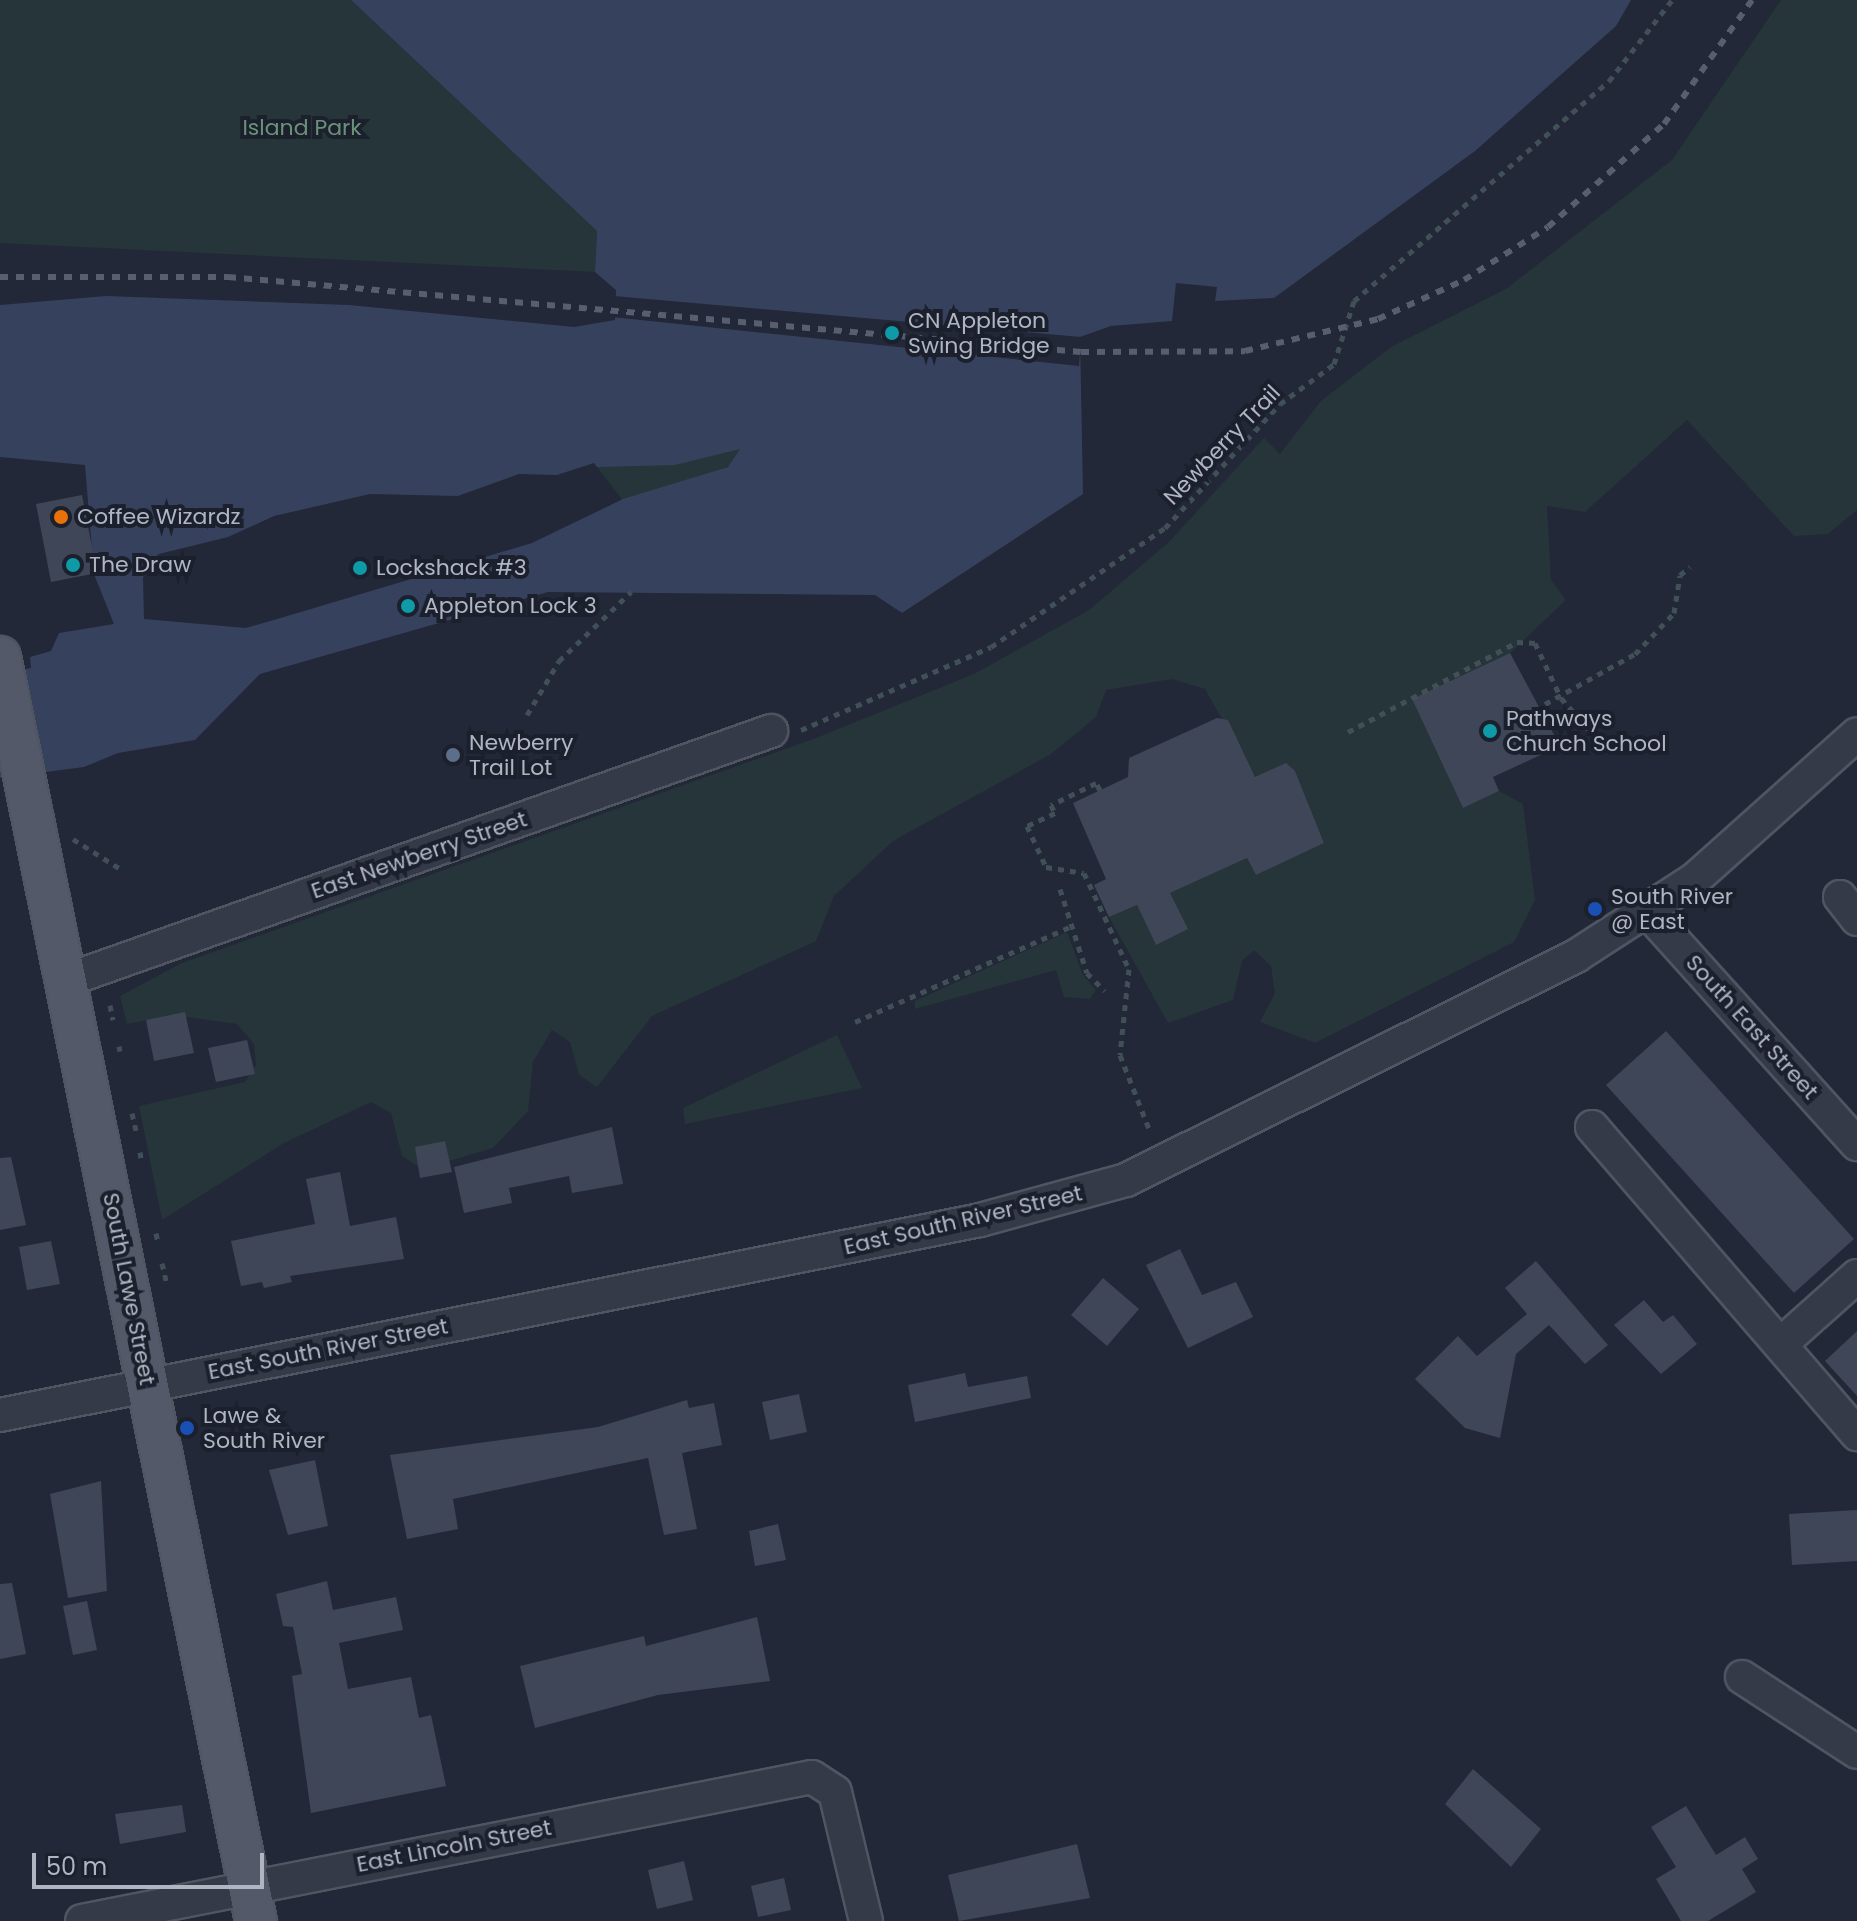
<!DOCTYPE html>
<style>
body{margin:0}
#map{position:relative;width:1857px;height:1921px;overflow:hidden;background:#222837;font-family:Poppins,sans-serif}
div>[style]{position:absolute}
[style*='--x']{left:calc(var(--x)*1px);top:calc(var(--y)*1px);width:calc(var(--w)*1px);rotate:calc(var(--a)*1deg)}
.green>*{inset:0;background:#253539}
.water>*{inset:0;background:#36415e}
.pier>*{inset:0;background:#222837}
.building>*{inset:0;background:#3e4657}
.path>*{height:5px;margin-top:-2.5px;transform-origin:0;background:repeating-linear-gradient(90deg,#415056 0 6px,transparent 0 12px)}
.roads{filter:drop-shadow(2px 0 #505562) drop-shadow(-2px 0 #505562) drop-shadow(0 2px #505562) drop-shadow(0 -2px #505562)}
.minor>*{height:32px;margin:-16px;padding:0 16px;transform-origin:16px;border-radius:16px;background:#353a48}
.major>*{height:40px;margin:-20px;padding:0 20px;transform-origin:20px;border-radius:20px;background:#535968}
.rail>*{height:6px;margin-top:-3px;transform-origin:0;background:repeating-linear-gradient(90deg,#575e6f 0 8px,transparent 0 16px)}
.dots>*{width:22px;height:22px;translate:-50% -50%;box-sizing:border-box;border:4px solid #1b202c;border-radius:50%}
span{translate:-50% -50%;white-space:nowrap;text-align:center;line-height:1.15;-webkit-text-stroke:8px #1b202c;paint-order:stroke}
.park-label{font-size:22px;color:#699378}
.poi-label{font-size:22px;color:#b0b5c4}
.left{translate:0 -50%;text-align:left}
.street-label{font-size:22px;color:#b0b5c4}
.scale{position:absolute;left:32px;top:1853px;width:232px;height:36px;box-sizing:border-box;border:4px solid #b0b5c4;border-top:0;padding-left:10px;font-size:24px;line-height:28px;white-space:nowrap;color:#b0b5c4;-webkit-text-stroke:6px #1b202c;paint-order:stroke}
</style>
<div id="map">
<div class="green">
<div style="clip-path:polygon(0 0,351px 0,597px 231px,595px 272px,0 243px)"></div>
<div style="clip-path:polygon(1781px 0,1857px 0,1857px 510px,1828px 534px,1794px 536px,1687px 420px,1585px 512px,1547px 506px,1551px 580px,1566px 600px,1510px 653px,1412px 699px,1463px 808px,1499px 791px,1523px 804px,1535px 900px,1514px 942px,1315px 1043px,1260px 1022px,1275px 993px,1271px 966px,1254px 950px,1242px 961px,1233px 1000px,1168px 1023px,1109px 917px,1137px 905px,1156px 944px,1187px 929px,1170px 893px,1247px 858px,1256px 875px,1324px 843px,1295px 771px,1255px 777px,1205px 689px,1172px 679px,1106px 690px,1096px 717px,1051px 754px,893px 841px,834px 896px,816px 941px,652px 1016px,597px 1087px,579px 1075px,570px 1042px,552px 1030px,533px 1062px,528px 1111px,493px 1148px,422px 1169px,402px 1156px,391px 1113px,371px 1102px,284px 1143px,162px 1220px,139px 1106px,245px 1082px,256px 1065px,254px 1044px,237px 1024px,173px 1015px,127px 1024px,120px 996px,182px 963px,816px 738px,974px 674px,1089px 610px,1169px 542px,1264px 438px,1280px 454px,1321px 401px,1391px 347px,1506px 289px,1672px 160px)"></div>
<div style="clip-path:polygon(777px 447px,627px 506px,594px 463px,701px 450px)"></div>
<div style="clip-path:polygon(1067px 932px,1083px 975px,1096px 990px,1090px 999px,1064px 997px,1056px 970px,915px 1009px,915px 1001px)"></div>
<div style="clip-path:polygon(837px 1035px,862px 1088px,685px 1124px,683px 1108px)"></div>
</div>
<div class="water">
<div style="clip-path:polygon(evenodd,351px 0,1631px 0,1616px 26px,1475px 151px,1274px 298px,1215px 301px,1217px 287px,1176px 283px,1172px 321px,1111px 326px,1080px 337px,1083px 494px,902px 613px,875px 595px,548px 592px,260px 674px,195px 740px,118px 753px,84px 767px,0 778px,0 674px,31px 668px,30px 657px,51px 651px,59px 633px,114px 624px,94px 574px,85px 465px,0 457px,0 305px,106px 296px,349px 305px,574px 327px,615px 320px,616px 290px,595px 272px,597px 231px,351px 0,740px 449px,728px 467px,623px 499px,532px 543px,284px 617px,246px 628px,144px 619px,143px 577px,180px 553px,406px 500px,444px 510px,518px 479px,545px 484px,599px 467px,675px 465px,740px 449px)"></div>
</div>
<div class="pier">
<div style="clip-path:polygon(614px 296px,1081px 337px,1079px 366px,612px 317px)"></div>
<div style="clip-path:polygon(594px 463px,600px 471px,546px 488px,518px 483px,444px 510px,406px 504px,317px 521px,246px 547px,182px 557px,150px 578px,141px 569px,159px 554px,228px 537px,274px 516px,370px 494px,458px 496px,519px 474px,557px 475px)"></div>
</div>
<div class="building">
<div style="clip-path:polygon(82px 495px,97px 573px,51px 582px,36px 504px)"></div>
<div style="clip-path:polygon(1510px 653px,1560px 746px,1493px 777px,1499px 791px,1463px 808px,1412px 699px)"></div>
<div style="clip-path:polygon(1217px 718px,1228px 720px,1255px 777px,1286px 763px,1295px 771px,1324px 843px,1256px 875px,1247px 858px,1170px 893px,1188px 929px,1156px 945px,1137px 905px,1109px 917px,1094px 885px,1106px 879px,1073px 803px,1128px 777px,1129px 758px)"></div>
<div style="clip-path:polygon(185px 1012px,194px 1053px,154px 1061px,146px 1020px)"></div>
<div style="clip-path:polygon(1666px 1031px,1854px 1239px,1794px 1293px,1606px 1085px)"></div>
<div style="clip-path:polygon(247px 1040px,255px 1074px,216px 1082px,208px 1048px)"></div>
<div style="clip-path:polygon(612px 1127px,623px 1184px,572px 1193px,569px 1176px,509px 1188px,512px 1203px,464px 1213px,454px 1167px)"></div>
<div style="clip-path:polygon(445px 1141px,452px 1172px,420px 1178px,415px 1147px)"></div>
<div style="clip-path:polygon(11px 1157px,26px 1225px,0 1230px,0 1158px)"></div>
<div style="clip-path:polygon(340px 1172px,350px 1226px,396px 1217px,404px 1259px,290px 1276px,292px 1282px,264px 1288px,262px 1282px,241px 1286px,231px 1241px,315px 1224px,306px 1179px)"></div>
<div style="clip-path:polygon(51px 1241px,60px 1284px,27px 1290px,19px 1247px)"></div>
<div style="clip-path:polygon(1180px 1249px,1202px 1295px,1236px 1282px,1253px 1317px,1188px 1348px,1146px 1265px)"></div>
<div style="clip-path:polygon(1536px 1261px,1608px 1345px,1585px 1364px,1549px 1325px,1516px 1354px,1500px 1438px,1465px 1428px,1415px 1379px,1458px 1336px,1477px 1356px,1527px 1314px,1505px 1288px)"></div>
<div style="clip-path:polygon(1103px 1278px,1139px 1309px,1107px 1346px,1071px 1315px)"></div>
<div style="clip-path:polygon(1644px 1300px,1663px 1322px,1673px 1315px,1697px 1344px,1661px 1374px,1614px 1325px)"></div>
<div style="clip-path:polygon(1857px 1331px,1857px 1396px,1825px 1361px)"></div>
<div style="clip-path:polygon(965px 1373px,968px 1387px,1027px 1376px,1031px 1398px,915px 1422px,908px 1385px)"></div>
<div style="clip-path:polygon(799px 1394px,807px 1432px,770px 1440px,762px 1402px)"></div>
<div style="clip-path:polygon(687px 1400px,689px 1408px,714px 1403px,722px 1445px,682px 1453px,697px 1529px,664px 1535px,648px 1458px,453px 1499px,458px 1529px,407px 1539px,390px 1455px,598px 1427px)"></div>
<div style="clip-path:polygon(315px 1460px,328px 1526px,288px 1535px,269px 1470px)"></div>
<div style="clip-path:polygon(101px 1481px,107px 1591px,68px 1598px,50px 1494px)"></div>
<div style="clip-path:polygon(1857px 1510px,1857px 1561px,1792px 1565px,1789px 1514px)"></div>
<div style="clip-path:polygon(778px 1524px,786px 1560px,755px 1566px,749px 1531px)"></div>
<div style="clip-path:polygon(327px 1581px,333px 1610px,396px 1597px,403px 1630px,339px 1643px,348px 1689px,411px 1677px,419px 1718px,431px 1715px,446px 1786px,311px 1813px,292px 1676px,302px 1674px,293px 1627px,283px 1626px,276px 1594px)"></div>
<div style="clip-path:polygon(12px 1583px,26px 1654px,0 1659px,0 1584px)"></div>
<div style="clip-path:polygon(87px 1601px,97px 1650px,73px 1655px,63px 1606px)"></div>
<div style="clip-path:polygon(757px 1617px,770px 1681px,658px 1695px,535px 1728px,520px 1666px,644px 1636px,646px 1646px)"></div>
<div style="clip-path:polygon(1473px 1769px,1541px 1829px,1511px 1867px,1445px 1804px)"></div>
<div style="clip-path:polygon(182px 1805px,186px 1832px,120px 1844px,115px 1814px)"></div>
<div style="clip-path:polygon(1686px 1806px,1716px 1855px,1745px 1837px,1758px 1859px,1742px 1869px,1756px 1892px,1708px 1921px,1681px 1921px,1656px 1879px,1676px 1867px,1651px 1827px)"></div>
<div style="clip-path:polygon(1077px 1844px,1090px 1898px,959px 1921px,948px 1875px)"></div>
<div style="clip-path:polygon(684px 1861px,693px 1900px,657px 1909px,648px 1870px)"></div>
<div style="clip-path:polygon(784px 1878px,791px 1910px,758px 1917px,751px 1886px)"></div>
</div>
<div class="path">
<div style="--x:1545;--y:704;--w:103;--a:-29.1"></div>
<div style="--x:1635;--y:654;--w:57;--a:-46.4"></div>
<div style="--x:1674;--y:613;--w:38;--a:-81"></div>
<div style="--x:1680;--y:575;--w:13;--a:-39"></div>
<div style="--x:527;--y:715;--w:63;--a:-59.3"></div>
<div style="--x:559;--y:661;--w:100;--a:-43.8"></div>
<div style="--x:801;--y:730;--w:207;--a:-23.6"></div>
<div style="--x:991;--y:647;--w:211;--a:-34.4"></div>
<div style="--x:1165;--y:528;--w:169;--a:-47.2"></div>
<div style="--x:1280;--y:404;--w:67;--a:-36.5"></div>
<div style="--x:1334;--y:364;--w:66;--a:-72.4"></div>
<div style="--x:1354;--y:301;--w:337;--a:-40.8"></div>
<div style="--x:1609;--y:81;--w:103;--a:-52.1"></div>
<div style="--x:1348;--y:732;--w:191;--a:-28"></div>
<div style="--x:1517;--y:642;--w:18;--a:3"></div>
<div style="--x:1535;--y:643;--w:61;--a:64.7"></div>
<div style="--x:1561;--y:698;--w:72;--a:48.4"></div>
<div style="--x:1100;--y:790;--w:8;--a:-120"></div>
<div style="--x:1096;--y:783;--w:50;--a:153.9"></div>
<div style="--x:1051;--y:805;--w:9;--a:63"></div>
<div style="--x:1055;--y:813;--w:31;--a:155"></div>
<div style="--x:1027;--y:826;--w:45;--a:65.1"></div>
<div style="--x:1046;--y:867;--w:38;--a:9"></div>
<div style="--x:1084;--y:873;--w:106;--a:64.9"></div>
<div style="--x:1129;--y:969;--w:86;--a:96"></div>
<div style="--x:1120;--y:1055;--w:82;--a:68.5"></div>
<div style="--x:73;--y:839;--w:54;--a:32.2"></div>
<div style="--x:1060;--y:889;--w:88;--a:72.2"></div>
<div style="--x:1087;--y:973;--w:25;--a:45"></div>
<div style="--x:110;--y:1005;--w:15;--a:79"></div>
<div style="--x:855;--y:1022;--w:234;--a:-23.9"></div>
<div style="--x:119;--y:1046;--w:5;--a:79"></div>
<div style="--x:132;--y:1113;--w:18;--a:77"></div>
<div style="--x:140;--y:1152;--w:6;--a:81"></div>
<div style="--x:156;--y:1233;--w:10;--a:79"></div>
<div style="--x:162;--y:1263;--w:18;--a:77"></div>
</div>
<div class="roads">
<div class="minor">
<div style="--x:1840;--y:897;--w:28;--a:52"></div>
<div style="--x:1647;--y:911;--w:314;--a:48"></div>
<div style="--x:67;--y:980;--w:747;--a:-19.48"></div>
<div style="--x:1592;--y:1127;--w:406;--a:49.2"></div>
<div style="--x:1781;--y:1344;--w:102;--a:-41.8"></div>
<div style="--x:0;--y:1415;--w:999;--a:-11.25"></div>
<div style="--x:980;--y:1220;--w:151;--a:-15.3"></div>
<div style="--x:1126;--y:1180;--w:503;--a:-26.46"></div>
<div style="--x:1576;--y:956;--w:142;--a:-32.9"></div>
<div style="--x:1695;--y:879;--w:217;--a:-41.8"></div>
<div style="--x:1742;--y:1677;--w:137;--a:33.1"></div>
<div style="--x:82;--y:1921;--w:744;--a:-11.16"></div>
<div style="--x:812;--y:1777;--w:27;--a:33"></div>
<div style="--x:835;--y:1792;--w:133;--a:76.5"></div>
</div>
<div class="major">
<div style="--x:0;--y:657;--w:1290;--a:78.55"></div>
</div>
</div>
<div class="rail">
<div style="--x:0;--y:277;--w:228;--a:0"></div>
<div style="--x:228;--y:277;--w:856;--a:5.02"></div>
<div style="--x:1081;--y:352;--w:164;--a:-0.3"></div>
<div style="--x:1245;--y:351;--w:137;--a:-13.5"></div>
<div style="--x:1378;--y:319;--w:94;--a:-24.4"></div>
<div style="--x:1464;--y:280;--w:99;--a:-32.2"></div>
<div style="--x:1548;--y:227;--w:155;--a:-41.6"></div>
<div style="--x:1664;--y:124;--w:152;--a:-54.6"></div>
</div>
<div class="dots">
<div style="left:892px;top:333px;background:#0f9aa8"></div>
<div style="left:61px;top:517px;background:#e8710a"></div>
<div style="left:73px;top:565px;background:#0f9aa8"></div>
<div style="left:360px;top:568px;background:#0f9aa8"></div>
<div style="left:408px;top:606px;background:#0f9aa8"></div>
<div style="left:1490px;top:731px;background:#0f9aa8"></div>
<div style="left:453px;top:755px;background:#5c6f8a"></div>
<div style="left:1595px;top:909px;background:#1a4fb4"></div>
<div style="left:187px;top:1428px;background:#1a4fb4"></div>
</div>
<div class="park-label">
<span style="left:302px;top:128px">Island Park</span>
</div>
<div class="poi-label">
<span class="left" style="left:908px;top:333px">CN Appleton<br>Swing Bridge</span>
<span class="left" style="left:77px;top:517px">Coffee Wizardz</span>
<span class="left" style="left:89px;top:565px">The Draw</span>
<span class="left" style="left:376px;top:568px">Lockshack #3</span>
<span class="left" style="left:424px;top:606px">Appleton Lock 3</span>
<span class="left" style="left:1506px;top:731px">Pathways<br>Church School</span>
<span class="left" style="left:469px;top:755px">Newberry<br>Trail Lot</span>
<span class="left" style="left:1611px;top:909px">South River<br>@ East</span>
<span class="left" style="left:203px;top:1428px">Lawe &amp;<br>South River</span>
</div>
<div class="street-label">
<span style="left:1222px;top:445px;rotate:-46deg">Newberry Trail</span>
<span style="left:419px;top:855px;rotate:-19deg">East Newberry Street</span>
<span style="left:1752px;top:1027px;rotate:48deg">South East Street</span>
<span style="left:963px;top:1220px;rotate:-13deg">East South River Street</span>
<span style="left:129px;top:1289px;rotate:79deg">South Lawe Street</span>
<span style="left:328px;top:1349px;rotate:-11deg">East South River Street</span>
<span style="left:454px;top:1846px;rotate:-11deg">East Lincoln Street</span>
</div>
<div class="scale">50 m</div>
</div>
